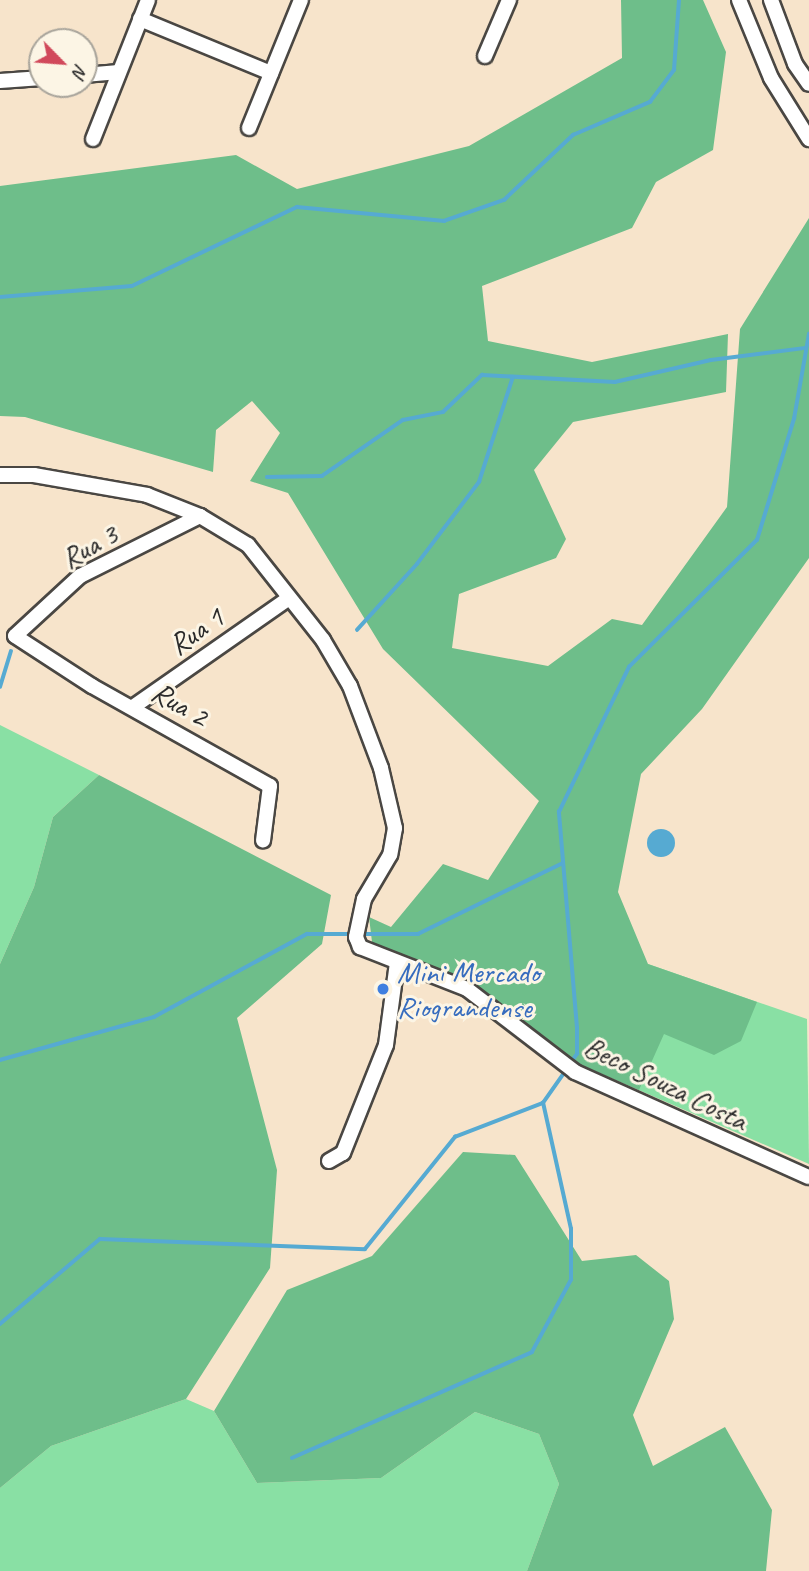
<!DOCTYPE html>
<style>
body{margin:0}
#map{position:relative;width:809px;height:1571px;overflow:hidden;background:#f7e4cb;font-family:Caveat,sans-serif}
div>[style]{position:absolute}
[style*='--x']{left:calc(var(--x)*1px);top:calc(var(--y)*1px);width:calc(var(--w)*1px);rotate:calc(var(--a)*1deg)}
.green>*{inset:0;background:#89e0a4}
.forest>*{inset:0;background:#6ebe8a}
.water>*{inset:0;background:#56aad2}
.round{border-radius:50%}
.stream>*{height:3.5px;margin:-1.75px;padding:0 1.75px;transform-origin:1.75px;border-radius:1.75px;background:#56aad2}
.roads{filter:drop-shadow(2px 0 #4a4743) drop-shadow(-2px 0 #4a4743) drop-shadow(0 2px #4a4743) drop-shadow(0 -2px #4a4743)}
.minor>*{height:14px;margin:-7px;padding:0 7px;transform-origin:7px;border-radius:7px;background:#fff}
.dots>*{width:19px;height:19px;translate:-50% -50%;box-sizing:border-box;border:4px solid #fcf5e5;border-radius:50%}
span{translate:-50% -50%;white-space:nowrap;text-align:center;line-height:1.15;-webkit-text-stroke:6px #fcf5e5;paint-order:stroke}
.street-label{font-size:30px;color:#2b2b2b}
.shop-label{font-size:30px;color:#366cbe}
.left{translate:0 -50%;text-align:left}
.north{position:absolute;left:28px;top:28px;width:70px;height:70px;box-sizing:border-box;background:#fcf5e5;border:2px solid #a8a49b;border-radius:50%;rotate:115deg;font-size:19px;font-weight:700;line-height:28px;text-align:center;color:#2b2b2b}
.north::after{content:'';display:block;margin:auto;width:24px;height:32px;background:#d1495b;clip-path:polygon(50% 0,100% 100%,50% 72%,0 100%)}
</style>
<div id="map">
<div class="green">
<div style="clip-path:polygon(0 725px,99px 775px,53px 817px,34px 887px,0 964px)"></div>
<div style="clip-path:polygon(648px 964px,807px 1019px,809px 1164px,565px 1058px)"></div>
<div style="clip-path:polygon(186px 1399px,214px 1411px,257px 1483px,381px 1478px,475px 1412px,539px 1434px,559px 1484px,527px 1571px,0 1571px,0 1488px,51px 1446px)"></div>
</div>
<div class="forest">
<div style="clip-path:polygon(621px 0,703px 0,726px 52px,713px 150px,656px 182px,632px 228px,482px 286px,488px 341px,592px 362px,728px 334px,726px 392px,573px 422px,534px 470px,566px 539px,556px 558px,459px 594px,452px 648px,548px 666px,612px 619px,642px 625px,727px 507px,740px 329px,809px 218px,809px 558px,702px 709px,641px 774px,618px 892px,648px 964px,757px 1002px,741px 1041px,714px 1055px,664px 1034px,639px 1090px,565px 1058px,463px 977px,401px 961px,372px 942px,369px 917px,391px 927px,443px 864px,488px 880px,539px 801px,383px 649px,288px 493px,250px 481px,280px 433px,252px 401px,216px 430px,213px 472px,25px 417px,0 416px,0 186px,236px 155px,297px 189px,469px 146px,622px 58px)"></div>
<div style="clip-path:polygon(99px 775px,331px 895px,322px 944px,237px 1018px,277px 1170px,270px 1268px,186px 1399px,51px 1446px,0 1488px,0 964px,34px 887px,53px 817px)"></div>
<div style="clip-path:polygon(463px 1152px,515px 1155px,582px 1261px,636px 1255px,669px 1281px,674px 1319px,633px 1415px,653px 1466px,725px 1427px,772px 1510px,766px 1571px,527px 1571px,559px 1484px,539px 1434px,475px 1412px,381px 1478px,257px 1483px,214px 1411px,287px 1290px,372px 1256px)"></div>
</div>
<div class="water">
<div class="round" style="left:647px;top:829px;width:28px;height:28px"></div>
</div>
<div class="stream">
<div style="--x:0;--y:297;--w:132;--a:-4.8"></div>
<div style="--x:132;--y:286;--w:183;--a:-25.6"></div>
<div style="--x:297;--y:207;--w:148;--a:5.4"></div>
<div style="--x:444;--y:221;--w:64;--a:-19.3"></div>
<div style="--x:504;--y:200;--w:95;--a:-43.3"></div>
<div style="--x:573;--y:135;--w:84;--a:-23.2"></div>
<div style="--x:650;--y:102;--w:40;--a:-53"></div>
<div style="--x:674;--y:70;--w:70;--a:-85.9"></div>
<div style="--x:267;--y:477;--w:55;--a:-1"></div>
<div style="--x:322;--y:476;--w:98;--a:-34.7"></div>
<div style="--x:403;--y:420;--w:41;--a:-11.3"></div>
<div style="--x:443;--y:412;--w:54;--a:-43.5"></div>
<div style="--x:482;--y:375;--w:133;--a:3"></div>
<div style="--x:615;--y:382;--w:98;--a:-12.9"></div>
<div style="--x:711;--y:360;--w:95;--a:-7.3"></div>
<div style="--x:357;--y:630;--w:89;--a:-47.7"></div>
<div style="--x:417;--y:564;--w:103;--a:-52.9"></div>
<div style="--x:479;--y:482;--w:110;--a:-72.1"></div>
<div style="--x:0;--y:687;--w:37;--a:-73"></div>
<div style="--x:360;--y:934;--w:58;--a:0"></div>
<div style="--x:418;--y:934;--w:161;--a:-26.1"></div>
<div style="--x:0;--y:1060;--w:160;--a:-15.6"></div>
<div style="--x:154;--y:1017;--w:174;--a:-28.5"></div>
<div style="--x:307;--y:934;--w:45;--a:0"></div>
<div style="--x:569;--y:1065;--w:14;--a:-54"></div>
<div style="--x:577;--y:1054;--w:26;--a:-90"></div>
<div style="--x:577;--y:1028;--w:217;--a:-94.8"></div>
<div style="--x:559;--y:812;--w:161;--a:-64.2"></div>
<div style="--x:629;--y:667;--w:180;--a:-44.8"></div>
<div style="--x:757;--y:540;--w:127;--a:-73"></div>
<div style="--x:794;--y:419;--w:86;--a:-80"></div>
<div style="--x:0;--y:1324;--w:131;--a:-40.4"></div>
<div style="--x:100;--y:1239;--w:265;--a:2.2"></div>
<div style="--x:365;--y:1249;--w:144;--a:-51.2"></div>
<div style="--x:455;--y:1137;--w:94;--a:-21.1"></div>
<div style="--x:543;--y:1103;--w:39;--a:-55"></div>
<div style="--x:292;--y:1458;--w:262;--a:-23.8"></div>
<div style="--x:532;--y:1352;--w:82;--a:-61.6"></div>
<div style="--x:571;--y:1280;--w:51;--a:-90"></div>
<div style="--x:571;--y:1229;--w:129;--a:-102.5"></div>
</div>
<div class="roads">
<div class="minor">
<div style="--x:739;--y:0;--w:84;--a:67.7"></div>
<div style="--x:771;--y:78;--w:72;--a:58.1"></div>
<div style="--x:771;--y:0;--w:68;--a:69.4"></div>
<div style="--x:795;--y:64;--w:24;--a:55"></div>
<div style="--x:140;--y:19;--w:142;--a:22.4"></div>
<div style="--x:485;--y:56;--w:61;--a:-66.8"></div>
<div style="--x:84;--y:75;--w:35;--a:-5"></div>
<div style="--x:0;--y:81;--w:42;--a:-4.1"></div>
<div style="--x:249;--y:128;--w:138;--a:-67.9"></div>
<div style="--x:93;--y:139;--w:149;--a:-68.4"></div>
<div style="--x:0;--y:475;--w:34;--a:0"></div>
<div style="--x:34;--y:475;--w:115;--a:10"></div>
<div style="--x:147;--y:495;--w:57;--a:21.6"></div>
<div style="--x:200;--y:516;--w:56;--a:31.1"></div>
<div style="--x:248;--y:545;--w:121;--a:51.7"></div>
<div style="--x:323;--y:640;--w:53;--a:59.6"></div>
<div style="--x:350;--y:686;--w:88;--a:69.3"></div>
<div style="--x:381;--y:768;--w:62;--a:76.9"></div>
<div style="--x:395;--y:828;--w:27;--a:100"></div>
<div style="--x:390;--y:855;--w:51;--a:120.6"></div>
<div style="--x:364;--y:899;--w:39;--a:102"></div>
<div style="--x:356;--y:937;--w:11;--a:68"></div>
<div style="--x:360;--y:947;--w:115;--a:21.4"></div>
<div style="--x:467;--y:989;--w:136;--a:37.5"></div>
<div style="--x:575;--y:1072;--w:256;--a:24.2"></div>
<div style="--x:200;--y:516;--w:134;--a:153.4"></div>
<div style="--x:80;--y:576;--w:88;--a:137.3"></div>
<div style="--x:15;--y:636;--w:92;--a:33"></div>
<div style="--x:92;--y:686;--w:204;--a:29.3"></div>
<div style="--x:270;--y:786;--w:55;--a:97.3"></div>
<div style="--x:133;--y:707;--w:190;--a:-34.9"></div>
<div style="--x:329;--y:1161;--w:16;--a:-30"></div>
<div style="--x:343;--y:1153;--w:116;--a:-68.3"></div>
<div style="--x:386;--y:1045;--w:83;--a:-82.4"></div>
</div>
</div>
<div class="dots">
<div style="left:383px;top:989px;background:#3f7fe0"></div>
</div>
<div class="street-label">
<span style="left:89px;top:546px;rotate:-30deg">Rua 3</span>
<span style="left:196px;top:631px;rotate:-35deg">Rua 1</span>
<span style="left:180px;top:704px;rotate:30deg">Rua 2</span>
<span style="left:666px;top:1083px;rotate:26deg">Beco Souza Costa</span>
</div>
<div class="shop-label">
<span class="left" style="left:397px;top:989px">Mini Mercado<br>Riograndense</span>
</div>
<div class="north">N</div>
</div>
